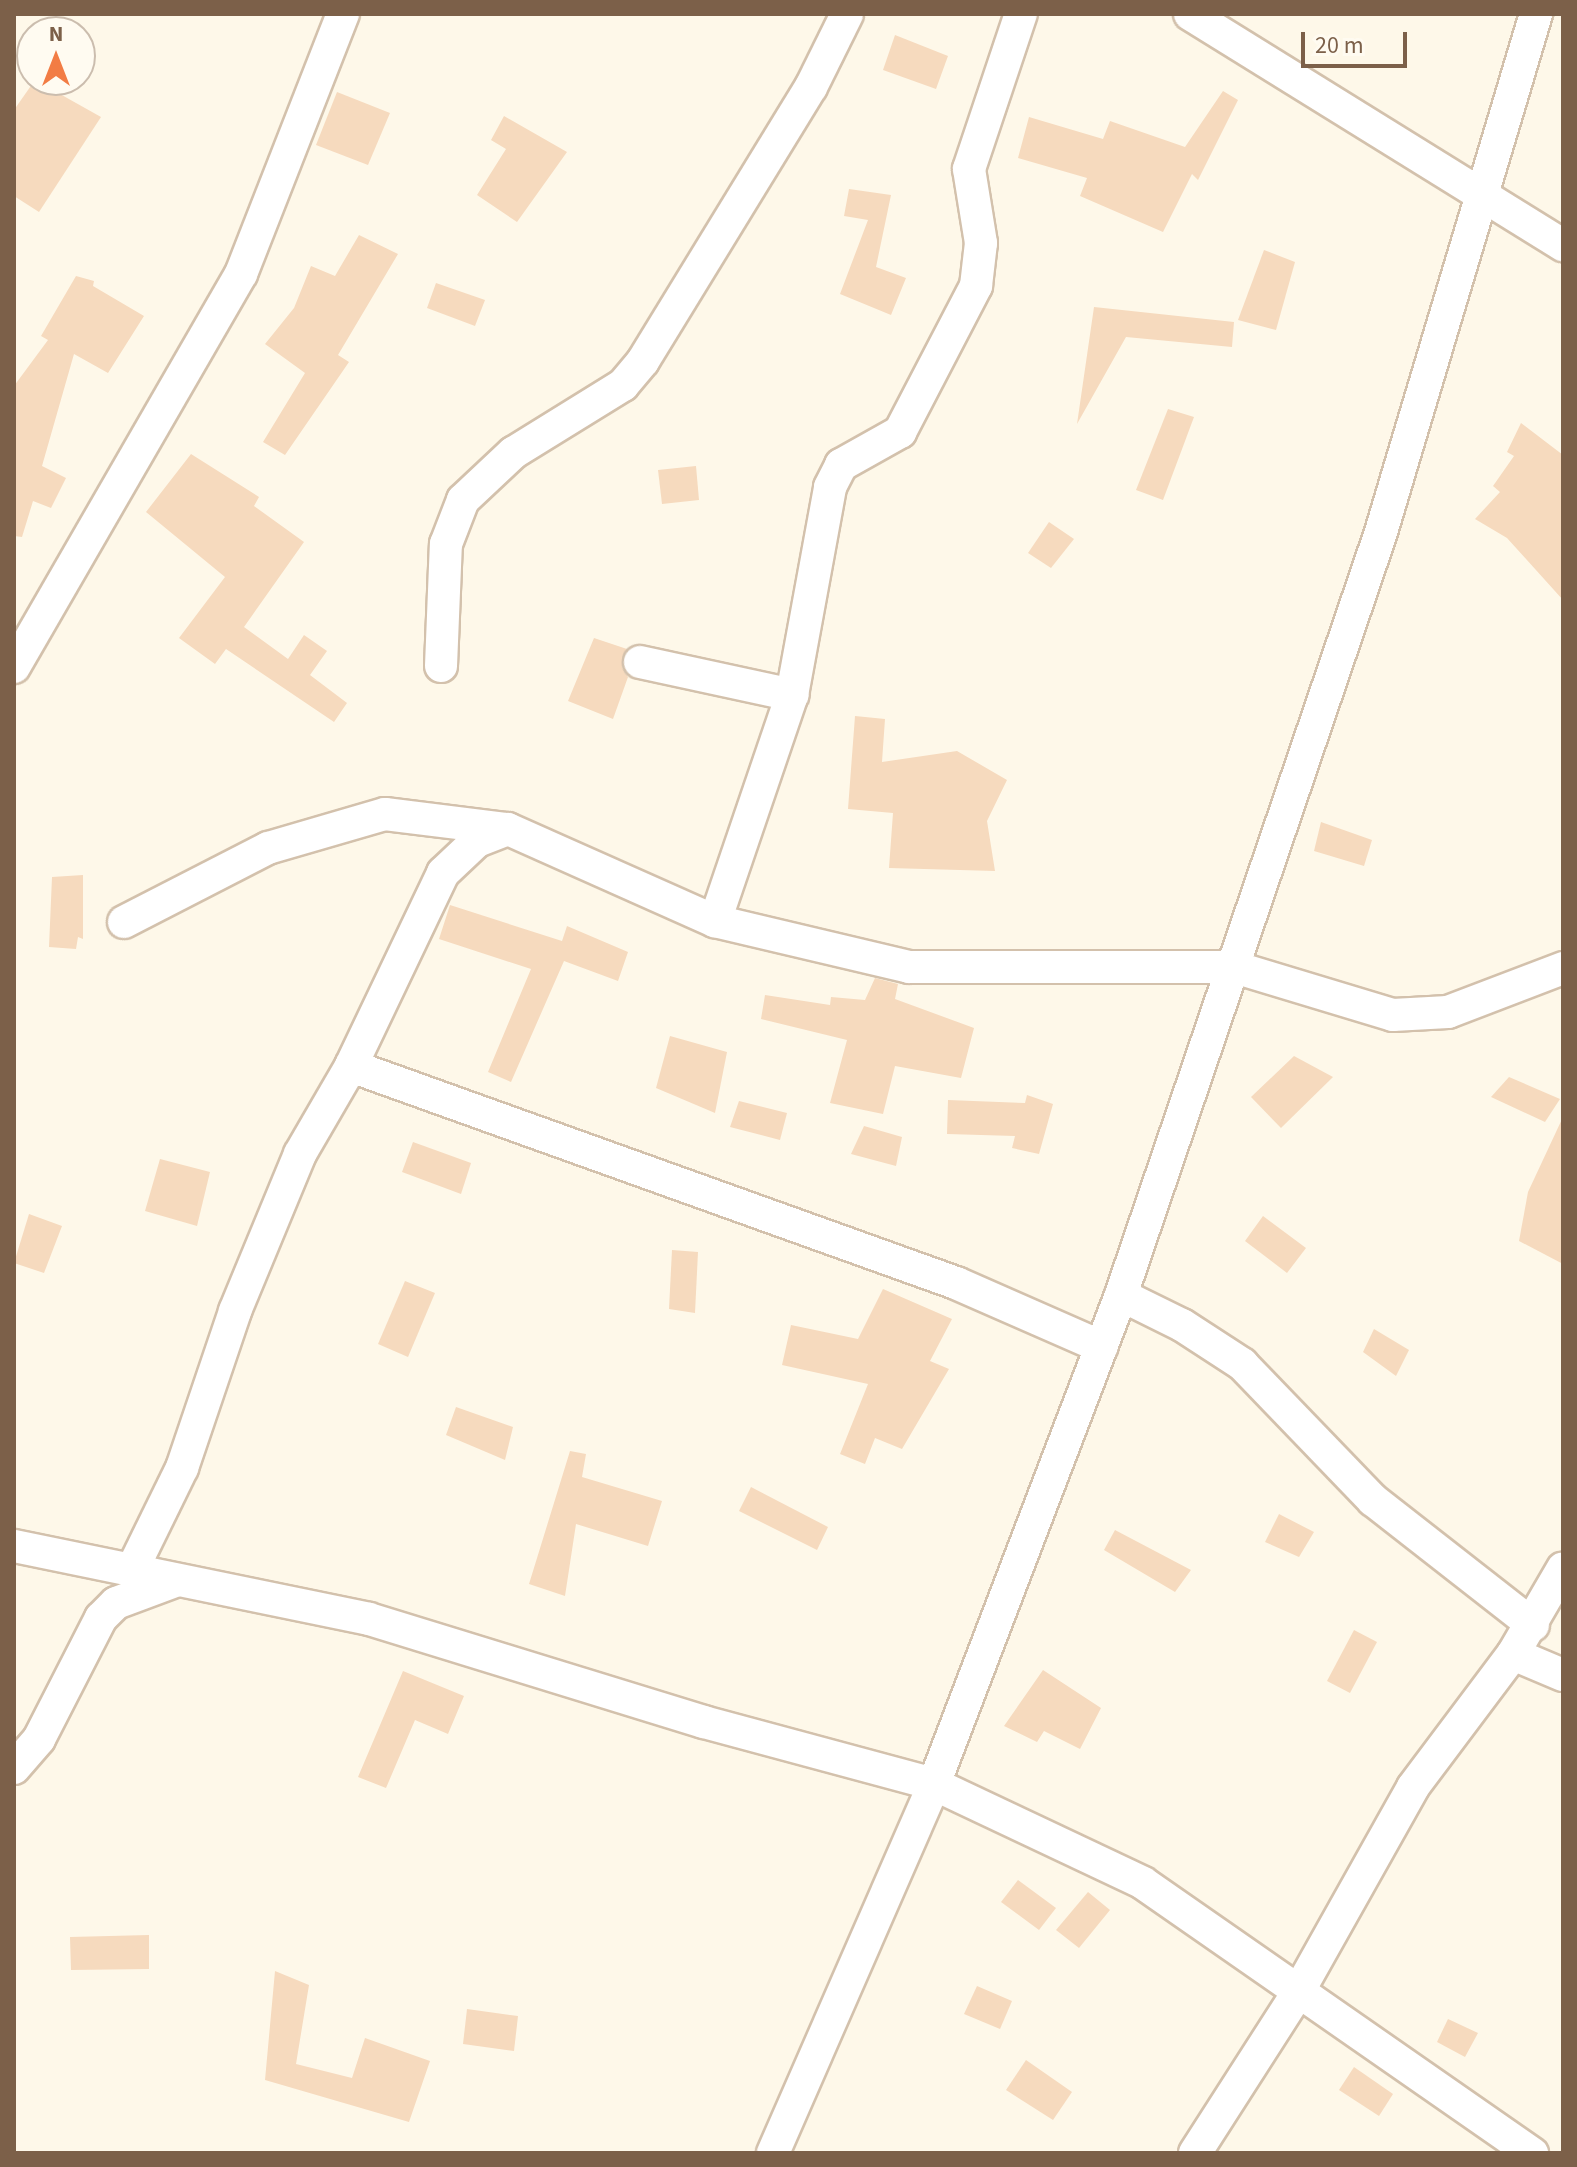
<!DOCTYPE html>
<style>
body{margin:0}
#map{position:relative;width:1577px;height:2167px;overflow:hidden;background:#fef8e9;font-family:"Source Sans 3",sans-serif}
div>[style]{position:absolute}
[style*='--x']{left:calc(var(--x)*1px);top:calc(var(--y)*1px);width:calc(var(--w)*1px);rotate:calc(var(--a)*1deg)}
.building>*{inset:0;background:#f6dabe}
.roads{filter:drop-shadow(2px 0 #d3c1ac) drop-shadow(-2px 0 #d3c1ac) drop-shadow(0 2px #d3c1ac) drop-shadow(0 -2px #d3c1ac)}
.minor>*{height:32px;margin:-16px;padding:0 16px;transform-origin:16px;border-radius:16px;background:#fff}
span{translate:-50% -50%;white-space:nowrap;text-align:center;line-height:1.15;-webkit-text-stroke:7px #fffbf1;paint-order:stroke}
.frame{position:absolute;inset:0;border:16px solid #7c6049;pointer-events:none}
.north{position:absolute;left:16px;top:16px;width:80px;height:80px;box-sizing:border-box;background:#fffbf1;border:2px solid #cbbdae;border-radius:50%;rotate:0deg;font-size:22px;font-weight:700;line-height:32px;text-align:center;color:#7c6049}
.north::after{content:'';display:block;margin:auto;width:28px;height:36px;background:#f27c44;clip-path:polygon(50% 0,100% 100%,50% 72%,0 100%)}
.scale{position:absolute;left:1301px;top:32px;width:106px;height:36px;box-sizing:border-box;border:4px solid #7c6049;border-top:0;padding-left:10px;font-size:24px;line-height:28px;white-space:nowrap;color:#7c6049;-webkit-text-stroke:6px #fffbf1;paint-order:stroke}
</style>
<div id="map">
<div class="building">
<div style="clip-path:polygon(895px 35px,948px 56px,936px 89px,883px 70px)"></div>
<div style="clip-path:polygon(35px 80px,101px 117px,39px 212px,14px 196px,14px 110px)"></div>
<div style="clip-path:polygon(1223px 91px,1238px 100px,1198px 180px,1192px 174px,1163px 232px,1080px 196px,1087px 178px,1018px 158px,1029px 117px,1103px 139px,1110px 121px,1185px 147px)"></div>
<div style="clip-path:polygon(337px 92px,390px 113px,368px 165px,316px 145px)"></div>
<div style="clip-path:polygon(504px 116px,567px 152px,517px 222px,477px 195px,506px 149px,491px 140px)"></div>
<div style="clip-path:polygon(849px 189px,891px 195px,876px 267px,906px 278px,891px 315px,840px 294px,868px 220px,844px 216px)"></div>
<div style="clip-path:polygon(359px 235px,398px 254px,338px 355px,349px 362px,285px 455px,263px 442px,305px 373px,265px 344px,294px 308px,311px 266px,335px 276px)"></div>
<div style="clip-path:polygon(1264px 250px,1295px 262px,1276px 330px,1238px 320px)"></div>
<div style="clip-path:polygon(76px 276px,94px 281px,93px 286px,144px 316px,108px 373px,74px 354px,42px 466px,66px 478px,51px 508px,33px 501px,22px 537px,14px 536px,14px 386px,48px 340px,41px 336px)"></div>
<div style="clip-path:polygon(436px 283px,485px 300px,475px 326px,427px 308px)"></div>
<div style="clip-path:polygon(1094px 307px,1234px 322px,1232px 347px,1126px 337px,1077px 424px)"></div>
<div style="clip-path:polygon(1168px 409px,1194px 417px,1163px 500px,1136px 490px)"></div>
<div style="clip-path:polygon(1521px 423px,1563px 455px,1563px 600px,1507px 538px,1475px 519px,1500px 492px,1493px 486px,1514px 456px,1507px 452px)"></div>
<div style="clip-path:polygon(191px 454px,259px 497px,254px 506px,304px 542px,244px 627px,288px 659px,304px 635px,327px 651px,310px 675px,347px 703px,334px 722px,226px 649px,215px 664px,179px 638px,225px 577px,146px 512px)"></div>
<div style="clip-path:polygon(696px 466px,699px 500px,662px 504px,658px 470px)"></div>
<div style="clip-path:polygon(1049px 522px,1074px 539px,1051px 568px,1028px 553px)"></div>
<div style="clip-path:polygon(594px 638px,627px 649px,622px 667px,628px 677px,613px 719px,568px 701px)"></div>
<div style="clip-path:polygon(855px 716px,885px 719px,882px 762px,957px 751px,1007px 780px,987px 821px,995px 871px,889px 868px,893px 813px,848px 809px)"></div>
<div style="clip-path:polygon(1321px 822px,1372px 840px,1364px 866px,1314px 851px)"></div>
<div style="clip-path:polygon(83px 875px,83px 939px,78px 937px,76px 949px,49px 947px,52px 877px)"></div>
<div style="clip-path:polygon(450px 905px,562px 941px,567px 926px,628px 952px,618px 981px,564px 961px,511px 1082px,488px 1072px,531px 969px,439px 939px)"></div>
<div style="clip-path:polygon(875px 978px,898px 984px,895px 999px,974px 1028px,961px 1078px,895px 1066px,883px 1114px,830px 1103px,847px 1040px,761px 1019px,765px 995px,830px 1005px,831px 997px,865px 1000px)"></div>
<div style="clip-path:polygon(670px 1036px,727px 1052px,715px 1113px,656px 1088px)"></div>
<div style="clip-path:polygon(1294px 1056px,1333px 1077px,1281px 1128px,1251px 1097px)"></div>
<div style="clip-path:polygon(1509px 1077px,1560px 1099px,1545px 1122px,1491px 1097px)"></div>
<div style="clip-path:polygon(1027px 1095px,1053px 1104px,1039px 1154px,1012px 1148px,1015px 1136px,947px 1134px,948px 1100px,1025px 1103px)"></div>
<div style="clip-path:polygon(739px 1101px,787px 1113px,780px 1140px,730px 1127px)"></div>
<div style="clip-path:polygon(1563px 1117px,1563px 1264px,1519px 1241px,1528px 1192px)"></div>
<div style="clip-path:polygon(864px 1126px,902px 1137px,896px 1166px,851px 1154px)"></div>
<div style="clip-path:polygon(413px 1142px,471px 1163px,461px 1194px,402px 1172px)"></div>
<div style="clip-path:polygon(160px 1159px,210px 1172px,197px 1226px,145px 1211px)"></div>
<div style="clip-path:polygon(29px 1214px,62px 1226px,44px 1273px,14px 1263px)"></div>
<div style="clip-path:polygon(1263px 1216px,1306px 1248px,1287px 1273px,1245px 1241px)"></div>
<div style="clip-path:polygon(672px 1250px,698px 1252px,695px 1313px,669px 1309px)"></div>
<div style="clip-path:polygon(405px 1281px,435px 1293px,408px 1357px,378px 1344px)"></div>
<div style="clip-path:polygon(883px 1289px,952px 1319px,930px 1361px,949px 1369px,902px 1449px,875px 1438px,865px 1464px,840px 1454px,868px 1384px,782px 1365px,791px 1325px,858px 1339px)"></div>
<div style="clip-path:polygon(1374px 1329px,1409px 1350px,1396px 1376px,1363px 1352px)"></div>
<div style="clip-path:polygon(456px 1407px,513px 1427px,505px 1460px,446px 1435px)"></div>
<div style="clip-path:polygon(570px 1451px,586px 1454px,582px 1477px,662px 1501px,648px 1546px,576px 1524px,565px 1596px,529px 1584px)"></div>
<div style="clip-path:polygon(751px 1487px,828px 1527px,817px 1550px,739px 1511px)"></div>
<div style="clip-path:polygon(1279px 1514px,1314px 1532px,1299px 1557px,1265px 1542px)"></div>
<div style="clip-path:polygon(1115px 1530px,1191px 1570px,1175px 1592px,1104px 1550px)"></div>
<div style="clip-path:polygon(1354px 1630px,1377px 1642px,1350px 1693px,1327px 1681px)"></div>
<div style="clip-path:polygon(1043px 1670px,1101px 1708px,1080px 1749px,1044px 1731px,1037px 1742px,1004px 1726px)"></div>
<div style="clip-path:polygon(403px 1671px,464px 1696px,448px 1734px,415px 1720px,386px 1788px,358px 1777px)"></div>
<div style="clip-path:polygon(1018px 1880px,1056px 1908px,1039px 1930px,1001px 1902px)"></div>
<div style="clip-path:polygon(1088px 1892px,1110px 1910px,1079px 1948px,1056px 1930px)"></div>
<div style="clip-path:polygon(149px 1935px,149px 1969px,71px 1970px,70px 1937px)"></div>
<div style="clip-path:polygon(275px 1971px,309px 1985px,296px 2064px,352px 2078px,365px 2038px,430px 2061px,409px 2122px,265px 2080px)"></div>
<div style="clip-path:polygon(977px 1986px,1012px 2001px,1000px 2029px,964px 2014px)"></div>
<div style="clip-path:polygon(467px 2009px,518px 2016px,514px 2051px,463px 2044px)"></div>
<div style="clip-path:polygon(1448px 2019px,1478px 2033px,1465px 2057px,1437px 2042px)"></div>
<div style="clip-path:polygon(1026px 2060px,1072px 2092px,1053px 2120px,1006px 2090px)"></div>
<div style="clip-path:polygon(1354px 2067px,1393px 2094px,1379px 2116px,1339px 2090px)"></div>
</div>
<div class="roads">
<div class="minor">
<div style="--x:1190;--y:14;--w:439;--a:31.8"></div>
<div style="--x:640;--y:662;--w:156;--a:12.2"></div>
<div style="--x:441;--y:666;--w:122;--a:-87.7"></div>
<div style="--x:446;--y:544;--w:47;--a:-68.9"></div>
<div style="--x:463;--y:500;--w:69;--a:-43.2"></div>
<div style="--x:513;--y:453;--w:129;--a:-31.7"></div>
<div style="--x:623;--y:385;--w:31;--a:-50"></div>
<div style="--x:643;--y:361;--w:321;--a:-58.5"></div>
<div style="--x:811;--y:87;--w:81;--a:-63.7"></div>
<div style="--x:14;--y:667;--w:454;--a:-60"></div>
<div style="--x:241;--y:274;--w:279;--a:-68.6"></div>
<div style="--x:715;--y:921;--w:239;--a:-71.2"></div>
<div style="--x:792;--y:695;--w:211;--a:-79.6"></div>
<div style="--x:830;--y:487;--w:25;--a:-63"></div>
<div style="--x:841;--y:465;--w:68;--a:-29.2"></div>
<div style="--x:900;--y:432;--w:165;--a:-62.5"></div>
<div style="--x:976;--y:286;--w:43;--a:-83.4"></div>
<div style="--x:981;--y:243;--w:75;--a:-99.2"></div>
<div style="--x:969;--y:169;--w:163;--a:-71.5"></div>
<div style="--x:124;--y:922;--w:162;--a:-27.2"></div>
<div style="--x:268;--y:848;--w:122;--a:-16.2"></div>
<div style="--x:385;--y:814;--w:121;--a:7.1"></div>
<div style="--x:351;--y:1066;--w:643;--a:19.73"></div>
<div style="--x:956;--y:1283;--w:159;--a:23.7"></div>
<div style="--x:1121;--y:1295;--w:68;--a:26.2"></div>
<div style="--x:1182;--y:1325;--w:72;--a:33"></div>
<div style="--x:1242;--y:1364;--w:189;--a:46.1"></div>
<div style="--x:1373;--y:1500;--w:203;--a:38"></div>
<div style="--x:14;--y:1546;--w:362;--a:11.6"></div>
<div style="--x:369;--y:1619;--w:350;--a:17.1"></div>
<div style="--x:704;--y:1722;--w:238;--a:15.1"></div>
<div style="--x:934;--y:1784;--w:231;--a:25.3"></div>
<div style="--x:1143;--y:1883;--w:474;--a:34.8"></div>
<div style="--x:132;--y:1570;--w:114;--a:-63.9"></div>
<div style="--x:182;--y:1468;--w:166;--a:-71.3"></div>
<div style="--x:235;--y:1311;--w:170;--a:-67.5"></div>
<div style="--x:300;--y:1154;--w:102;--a:-59.9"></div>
<div style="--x:351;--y:1066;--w:214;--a:-64.5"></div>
<div style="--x:443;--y:873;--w:47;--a:-43.3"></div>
<div style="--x:477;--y:841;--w:33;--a:-21"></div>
<div style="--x:508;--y:829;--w:227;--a:24"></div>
<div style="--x:715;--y:921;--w:199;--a:13.3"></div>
<div style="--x:909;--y:967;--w:325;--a:0"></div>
<div style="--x:1234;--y:967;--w:166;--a:16.8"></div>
<div style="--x:1393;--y:1015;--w:55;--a:-3.1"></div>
<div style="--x:1448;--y:1012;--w:123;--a:-20.9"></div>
<div style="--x:1513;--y:1654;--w:54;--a:22.8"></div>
<div style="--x:14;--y:1768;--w:38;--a:-49"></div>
<div style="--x:39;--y:1739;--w:136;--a:-62.9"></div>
<div style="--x:101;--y:1618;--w:21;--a:-45"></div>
<div style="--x:116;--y:1603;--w:63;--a:-20.4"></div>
<div style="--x:773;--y:2153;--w:403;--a:-66.4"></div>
<div style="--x:934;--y:1784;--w:524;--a:-69.07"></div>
<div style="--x:1121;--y:1295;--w:806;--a:-71.18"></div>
<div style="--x:1381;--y:532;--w:541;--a:-73.34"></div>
<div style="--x:1195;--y:2153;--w:189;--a:-57.3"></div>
<div style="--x:1297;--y:1994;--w:237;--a:-60.7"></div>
<div style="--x:1413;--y:1787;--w:166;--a:-53.1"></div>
<div style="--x:1513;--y:1654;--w:99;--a:-59.8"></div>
</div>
</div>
<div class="frame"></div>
<div class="north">N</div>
<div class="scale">20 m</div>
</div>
